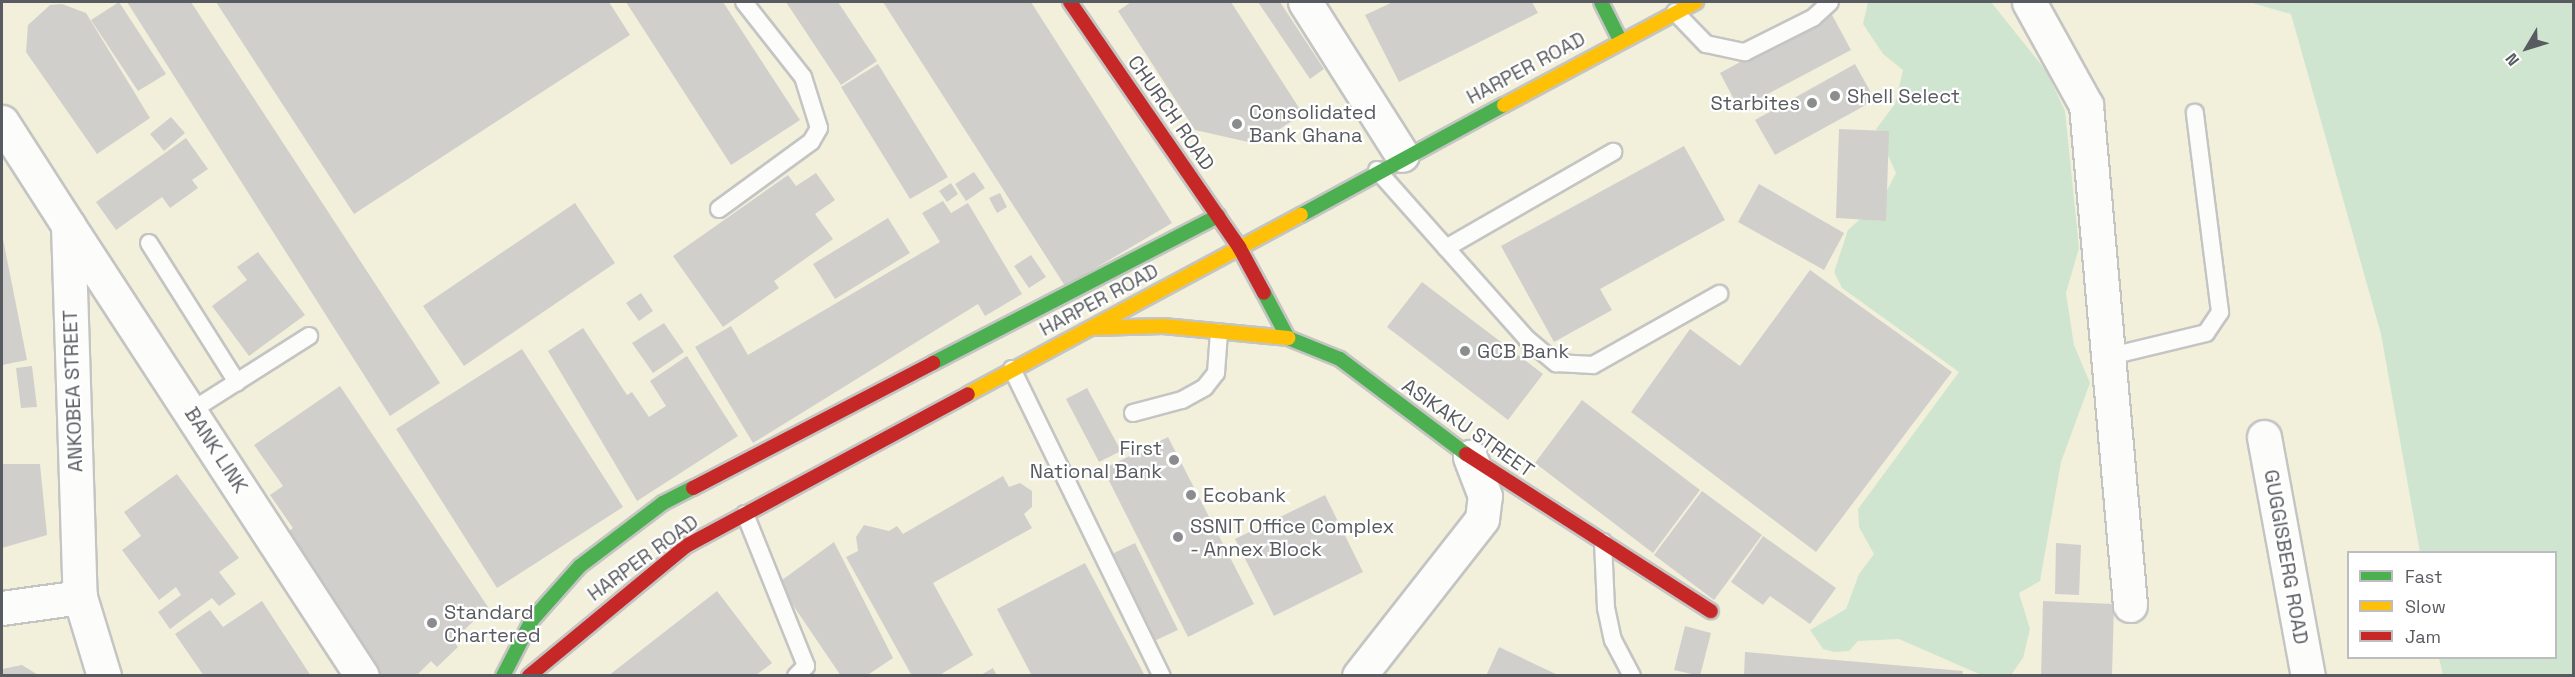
<!DOCTYPE html>
<style>
body{margin:0}
#map{position:relative;width:2575px;height:677px;overflow:hidden;background:#e8e8e3;font-family:"Space Grotesk",sans-serif}
div>[style]{position:absolute}
[style*='--x']{left:calc(var(--x)*1px);top:calc(var(--y)*1px);width:calc(var(--w)*1px);rotate:calc(var(--a)*1deg)}
.commercial>*{inset:0;background:#f2f0db}
.green>*{inset:0;background:#d0e5d0}
.building>*{inset:0;background:#d0cfcc}
.roads{filter:drop-shadow(2px 0 #c4c5c3) drop-shadow(-2px 0 #c4c5c3) drop-shadow(0 2px #c4c5c3) drop-shadow(0 -2px #c4c5c3)}
.lane>*{height:16px;margin:-8px;padding:0 8px;transform-origin:8px;border-radius:8px;background:#fcfcfb}
.street>*{height:33px;margin:-16.5px;padding:0 16.5px;transform-origin:16.5px;border-radius:16.5px;background:#fcfcfb}
.fast>*{height:14px;margin:-7px;padding:0 7px;transform-origin:7px;border-radius:7px;background:#4caf50}
.slow>*{height:14px;margin:-7px;padding:0 7px;transform-origin:7px;border-radius:7px;background:#ffc107}
.jam>*{height:14px;margin:-7px;padding:0 7px;transform-origin:7px;border-radius:7px;background:#c62828}
.dots>*{width:16px;height:16px;translate:-50% -50%;box-sizing:border-box;border:3px solid #fff;border-radius:50%}
span{translate:-50% -50%;white-space:nowrap;text-align:center;line-height:1.15;-webkit-text-stroke:4.5px #fff;paint-order:stroke}
.street-label{font-size:20px;color:#585b60}
.poi-label{font-size:20px;color:#585b60}
.left{translate:0 -50%;text-align:left}
.right{translate:-100% -50%;text-align:right}
.frame{position:absolute;inset:0;border:3px solid #585b60;pointer-events:none}
.legend{position:absolute;left:2347px;top:551px;width:210px;height:108px;box-sizing:border-box;background:#fff;border:2px solid #bcbdbf;margin:0;padding:8px 10px;list-style:none;font-size:18px;color:#585b60}
.legend li{display:flex;align-items:center;gap:12px;height:30px}
.legend b{width:30px;border:2px solid #bcbdbf}
.north{position:absolute;left:2497px;top:18px;width:60px;height:60px;-webkit-text-stroke:4px #fff;paint-order:stroke;rotate:232deg;font-size:16px;font-weight:700;line-height:24px;text-align:center;color:#585b60}
.north::after{content:'';display:block;margin:auto;width:21px;height:27px;background:#585b60;clip-path:polygon(50% 0,100% 100%,50% 72%,0 100%)}
</style>
<div id="map">
<div class="commercial">
<div style="clip-path:polygon(2px 2px,2249px 2px,2291px 14px,2381px 334px,2420px 552px,2348px 552px,2348px 658px,2439px 658px,2443px 675px,2px 675px)"></div>
</div>
<div class="green">
<div style="clip-path:polygon(1868px 2px,1991px 2px,2047px 72px,2065px 111px,2079px 248px,2066px 293px,2074px 345px,2090px 383px,2061px 462px,2040px 581px,2019px 593px,2030px 629px,2023px 658px,2011px 675px,1979px 674px,1899px 639px,1858px 641px,1849px 651px,1834px 652px,1823px 649px,1810px 630px,1846px 609px,1859px 574px,1874px 554px,1859px 527px,1858px 509px,1959px 372px,1842px 288px,1834px 272px,1848px 230px,1883px 198px,1896px 173px,1876px 129px,1895px 104px,1903px 70px,1883px 54px,1863px 24px)"></div>
<div style="clip-path:polygon(2249px 2px,2573px 2px,2573px 675px,2443px 675px,2439px 658px,2556px 658px,2556px 552px,2420px 552px,2381px 334px,2291px 14px)"></div>
</div>
<div class="building">
<div style="clip-path:polygon(119px 2px,166px 74px,138px 91px,91px 20px)"></div>
<div style="clip-path:polygon(127px 2px,191px 2px,440px 383px,390px 416px)"></div>
<div style="clip-path:polygon(216px 2px,609px 2px,630px 35px,354px 214px)"></div>
<div style="clip-path:polygon(626px 2px,723px 2px,800px 120px,731px 165px)"></div>
<div style="clip-path:polygon(786px 2px,838px 2px,877px 61px,841px 85px)"></div>
<div style="clip-path:polygon(883px 2px,1031px 2px,1172px 223px,1065px 286px)"></div>
<div style="clip-path:polygon(1131px 2px,1231px 2px,1303px 114px,1257px 144px,1195px 130px,1118px 11px)"></div>
<div style="clip-path:polygon(1258px 2px,1280px 2px,1324px 69px,1310px 79px)"></div>
<div style="clip-path:polygon(1393px 2px,1532px 2px,1538px 13px,1399px 82px,1365px 15px)"></div>
<div style="clip-path:polygon(62px 4px,86px 13px,150px 118px,97px 154px,26px 52px,28px 25px,50px 5px)"></div>
<div style="clip-path:polygon(1831px 13px,1851px 50px,1739px 109px,1720px 73px)"></div>
<div style="clip-path:polygon(878px 64px,948px 177px,910px 199px,841px 87px)"></div>
<div style="clip-path:polygon(1855px 64px,1875px 100px,1775px 155px,1755px 120px)"></div>
<div style="clip-path:polygon(171px 117px,185px 133px,164px 151px,150px 134px)"></div>
<div style="clip-path:polygon(1839px 129px,1889px 131px,1886px 221px,1836px 218px)"></div>
<div style="clip-path:polygon(186px 138px,208px 169px,192px 180px,198px 188px,170px 208px,162px 197px,116px 230px,96px 202px)"></div>
<div style="clip-path:polygon(1684px 146px,1725px 220px,1600px 289px,1612px 310px,1554px 342px,1501px 246px)"></div>
<div style="clip-path:polygon(974px 172px,985px 188px,966px 201px,955px 184px)"></div>
<div style="clip-path:polygon(816px 173px,835px 200px,815px 214px,833px 239px,774px 281px,779px 288px,723px 327px,673px 256px,788px 175px,796px 186px)"></div>
<div style="clip-path:polygon(951px 183px,958px 194px,947px 202px,939px 191px)"></div>
<div style="clip-path:polygon(1759px 184px,1844px 233px,1824px 270px,1738px 222px)"></div>
<div style="clip-path:polygon(1000px 193px,1007px 207px,997px 213px,989px 198px)"></div>
<div style="clip-path:polygon(943px 201px,951px 213px,968px 203px,1022px 294px,985px 316px,978px 304px,753px 443px,695px 347px,731px 326px,748px 355px,940px 242px,922px 213px)"></div>
<div style="clip-path:polygon(575px 203px,615px 263px,464px 366px,423px 306px)"></div>
<div style="clip-path:polygon(888px 218px,910px 253px,835px 299px,813px 264px)"></div>
<div style="clip-path:polygon(2px 234px,27px 360px,2px 365px)"></div>
<div style="clip-path:polygon(258px 252px,305px 315px,249px 356px,212px 306px,247px 280px,237px 267px)"></div>
<div style="clip-path:polygon(1031px 255px,1046px 277px,1029px 288px,1014px 266px)"></div>
<div style="clip-path:polygon(1810px 270px,1952px 372px,1816px 552px,1631px 412px,1690px 329px,1740px 366px)"></div>
<div style="clip-path:polygon(1422px 282px,1543px 374px,1508px 420px,1387px 327px)"></div>
<div style="clip-path:polygon(641px 293px,653px 311px,639px 321px,626px 303px)"></div>
<div style="clip-path:polygon(664px 323px,684px 352px,653px 373px,632px 343px)"></div>
<div style="clip-path:polygon(583px 328px,627px 395px,632px 392px,649px 417px,666px 406px,650px 381px,687px 356px,738px 436px,637px 501px,548px 351px)"></div>
<div style="clip-path:polygon(522px 349px,623px 507px,497px 588px,396px 429px)"></div>
<div style="clip-path:polygon(32px 366px,37px 407px,21px 408px,16px 368px)"></div>
<div style="clip-path:polygon(340px 386px,488px 607px,453px 641px,458px 647px,437px 667px,431px 661px,416px 676px,376px 676px,284px 535px,293px 528px,270px 495px,283px 486px,254px 445px)"></div>
<div style="clip-path:polygon(1087px 388px,1121px 451px,1099px 462px,1066px 399px)"></div>
<div style="clip-path:polygon(1582px 400px,1700px 490px,1653px 553px,1535px 463px)"></div>
<div style="clip-path:polygon(1168px 437px,1254px 604px,1188px 637px,1103px 469px)"></div>
<div style="clip-path:polygon(2px 464px,40px 464px,47px 535px,2px 548px)"></div>
<div style="clip-path:polygon(177px 474px,239px 558px,219px 572px,236px 594px,219px 606px,212px 598px,170px 629px,158px 612px,181px 595px,176px 587px,159px 600px,122px 550px,141px 536px,124px 512px)"></div>
<div style="clip-path:polygon(1003px 476px,1009px 487px,1020px 483px,1032px 491px,1032px 507px,1024px 514px,1032px 528px,933px 583px,973px 655px,938px 676px,912px 676px,846px 557px,858px 551px,856px 537px,864px 525px,889px 531px,897px 526px,903px 534px)"></div>
<div style="clip-path:polygon(1702px 491px,1762px 535px,1714px 600px,1654px 555px)"></div>
<div style="clip-path:polygon(1325px 495px,1363px 572px,1274px 616px,1235px 539px)"></div>
<div style="clip-path:polygon(1763px 536px,1836px 588px,1810px 624px,1770px 596px,1763px 605px,1731px 582px)"></div>
<div style="clip-path:polygon(834px 542px,893px 658px,866px 676px,841px 676px,778px 583px)"></div>
<div style="clip-path:polygon(1135px 543px,1178px 630px,1154px 641px,1112px 554px)"></div>
<div style="clip-path:polygon(2056px 543px,2081px 545px,2079px 595px,2055px 594px)"></div>
<div style="clip-path:polygon(1085px 563px,1145px 676px,1032px 676px,997px 609px)"></div>
<div style="clip-path:polygon(717px 591px,772px 663px,755px 676px,608px 676px)"></div>
<div style="clip-path:polygon(262px 601px,311px 676px,204px 676px,175px 634px,210px 610px,223px 627px)"></div>
<div style="clip-path:polygon(2043px 601px,2114px 604px,2112px 676px,2041px 676px)"></div>
<div style="clip-path:polygon(1685px 626px,1711px 633px,1700px 676px,1674px 670px)"></div>
<div style="clip-path:polygon(1499px 647px,1560px 676px,1486px 676px)"></div>
<div style="clip-path:polygon(1745px 652px,1963px 671px,1962px 676px,1744px 676px)"></div>
<div style="clip-path:polygon(22px 665px,40px 676px,2px 676px,2px 669px)"></div>
<div style="clip-path:polygon(993px 668px,997px 676px,979px 676px)"></div>
</div>
<div class="roads">
<div class="lane">
<div style="--x:1675;--y:12;--w:45;--a:45.9"></div>
<div style="--x:1706;--y:44;--w:40;--a:12"></div>
<div style="--x:1745;--y:52;--w:76;--a:-26.6"></div>
<div style="--x:1813;--y:18;--w:23;--a:-43"></div>
<div style="--x:1377;--y:170;--w:226;--a:48.4"></div>
<div style="--x:1527;--y:339;--w:38;--a:40"></div>
<div style="--x:1556;--y:363;--w:37;--a:3"></div>
<div style="--x:1593;--y:365;--w:145;--a:-29.4"></div>
<div style="--x:719;--y:209;--w:114;--a:-36.1"></div>
<div style="--x:811;--y:142;--w:16;--a:-60"></div>
<div style="--x:819;--y:128;--w:53;--a:-107.4"></div>
<div style="--x:803;--y:77;--w:95;--a:-128.2"></div>
<div style="--x:149;--y:243;--w:165;--a:57.7"></div>
<div style="--x:1446;--y:248;--w:193;--a:-29.9"></div>
<div style="--x:2111;--y:356;--w:98;--a:-13.6"></div>
<div style="--x:2206;--y:333;--w:25;--a:-56"></div>
<div style="--x:2220;--y:312;--w:201;--a:-97.2"></div>
<div style="--x:1012;--y:369;--w:342;--a:64"></div>
<div style="--x:191;--y:411;--w:140;--a:-32.4"></div>
<div style="--x:1133;--y:413;--w:51;--a:-14.9"></div>
<div style="--x:1182;--y:400;--w:26;--a:-29"></div>
<div style="--x:1205;--y:387;--w:18;--a:-52"></div>
<div style="--x:1216;--y:373;--w:41;--a:-85.8"></div>
<div style="--x:745;--y:514;--w:164;--a:68.1"></div>
<div style="--x:806;--y:666;--w:14;--a:135"></div>
<div style="--x:1603;--y:542;--w:66;--a:87.4"></div>
<div style="--x:1606;--y:608;--w:33;--a:78"></div>
<div style="--x:1613;--y:640;--w:41;--a:62.2"></div>
</div>
<div class="street">
<div style="--x:1305;--y:2;--w:181;--a:57.6"></div>
<div style="--x:2029;--y:2;--w:118;--a:61"></div>
<div style="--x:2086;--y:105;--w:502;--a:84.97"></div>
<div style="--x:2;--y:122;--w:122;--a:57.3"></div>
<div style="--x:68;--y:225;--w:372;--a:88.2"></div>
<div style="--x:80;--y:597;--w:83;--a:73.1"></div>
<div style="--x:68;--y:225;--w:538;--a:56.9"></div>
<div style="--x:2264;--y:437;--w:243;--a:79.6"></div>
<div style="--x:2;--y:608;--w:79;--a:-8"></div>
<div style="--x:1359;--y:676;--w:199;--a:-51.9"></div>
<div style="--x:1482;--y:519;--w:23;--a:-83"></div>
<div style="--x:1485;--y:496;--w:42;--a:-111"></div>
</div>
<div class="fast">
<div style="--x:1601;--y:2;--w:42;--a:63.4"></div>
<div style="--x:1301;--y:215;--w:231;--a:-28.5"></div>
<div style="--x:1264;--y:293;--w:51;--a:61.9"></div>
<div style="--x:1288;--y:338;--w:56;--a:22"></div>
<div style="--x:1340;--y:359;--w:158;--a:37"></div>
<div style="--x:933;--y:363;--w:321;--a:-27.3"></div>
<div style="--x:503;--y:676;--w:63;--a:-62.6"></div>
<div style="--x:532;--y:620;--w:72;--a:-48.4"></div>
<div style="--x:580;--y:566;--w:104;--a:-37.2"></div>
<div style="--x:663;--y:503;--w:34;--a:-27"></div>
</div>
<div class="slow">
<div style="--x:1504;--y:105;--w:218;--a:-28.2"></div>
<div style="--x:1095;--y:328;--w:68;--a:-1.7"></div>
<div style="--x:1163;--y:326;--w:126;--a:5.5"></div>
<div style="--x:968;--y:394;--w:378;--a:-28.3"></div>
</div>
<div class="jam">
<div style="--x:1070;--y:2;--w:298;--a:55.4"></div>
<div style="--x:1239;--y:247;--w:52;--a:61.5"></div>
<div style="--x:1466;--y:454;--w:291;--a:32.7"></div>
<div style="--x:693;--y:488;--w:271;--a:-27.5"></div>
<div style="--x:529;--y:676;--w:204;--a:-39.6"></div>
<div style="--x:686;--y:546;--w:320;--a:-28.3"></div>
</div>
</div>
<div class="dots">
<div style="left:1835px;top:96px;background:#8a8c8e"></div>
<div style="left:1812px;top:103px;background:#8a8c8e"></div>
<div style="left:1237px;top:124px;background:#8a8c8e"></div>
<div style="left:1465px;top:351px;background:#8a8c8e"></div>
<div style="left:1174px;top:460px;background:#8a8c8e"></div>
<div style="left:1191px;top:495px;background:#8a8c8e"></div>
<div style="left:1178px;top:537px;background:#8a8c8e"></div>
<div style="left:432px;top:623px;background:#8a8c8e"></div>
</div>
<div class="street-label">
<span style="left:1526px;top:68px;rotate:-28deg">HARPER ROAD</span>
<span style="left:1171px;top:113px;rotate:55deg">CHURCH ROAD</span>
<span style="left:1099px;top:300px;rotate:-28deg">HARPER ROAD</span>
<span style="left:73px;top:391px;rotate:-92deg">ANKOBEA STREET</span>
<span style="left:1468px;top:428px;rotate:35deg">ASIKAKU STREET</span>
<span style="left:216px;top:450px;rotate:57deg">BANK LINK</span>
<span style="left:2286px;top:557px;rotate:80deg">GUGGISBERG ROAD</span>
<span style="left:643px;top:558px;rotate:-36deg">HARPER ROAD</span>
</div>
<div class="poi-label">
<span class="left" style="left:1847px;top:96px">Shell Select</span>
<span class="right" style="left:1800px;top:103px">Starbites</span>
<span class="left" style="left:1249px;top:124px">Consolidated<br>Bank Ghana</span>
<span class="left" style="left:1477px;top:351px">GCB Bank</span>
<span class="right" style="left:1162px;top:460px">First<br>National Bank</span>
<span class="left" style="left:1203px;top:495px">Ecobank</span>
<span class="left" style="left:1190px;top:538px">SSNIT Office Complex<br>- Annex Block</span>
<span class="left" style="left:444px;top:624px">Standard<br>Chartered</span>
</div>
<div class="frame"></div>
<ul class="legend">
<li><b style="height:8px;background:#4caf50"></b>Fast</li>
<li><b style="height:8px;background:#ffc107"></b>Slow</li>
<li><b style="height:8px;background:#c62828"></b>Jam</li>
</ul>
<div class="north">N</div>
</div>
